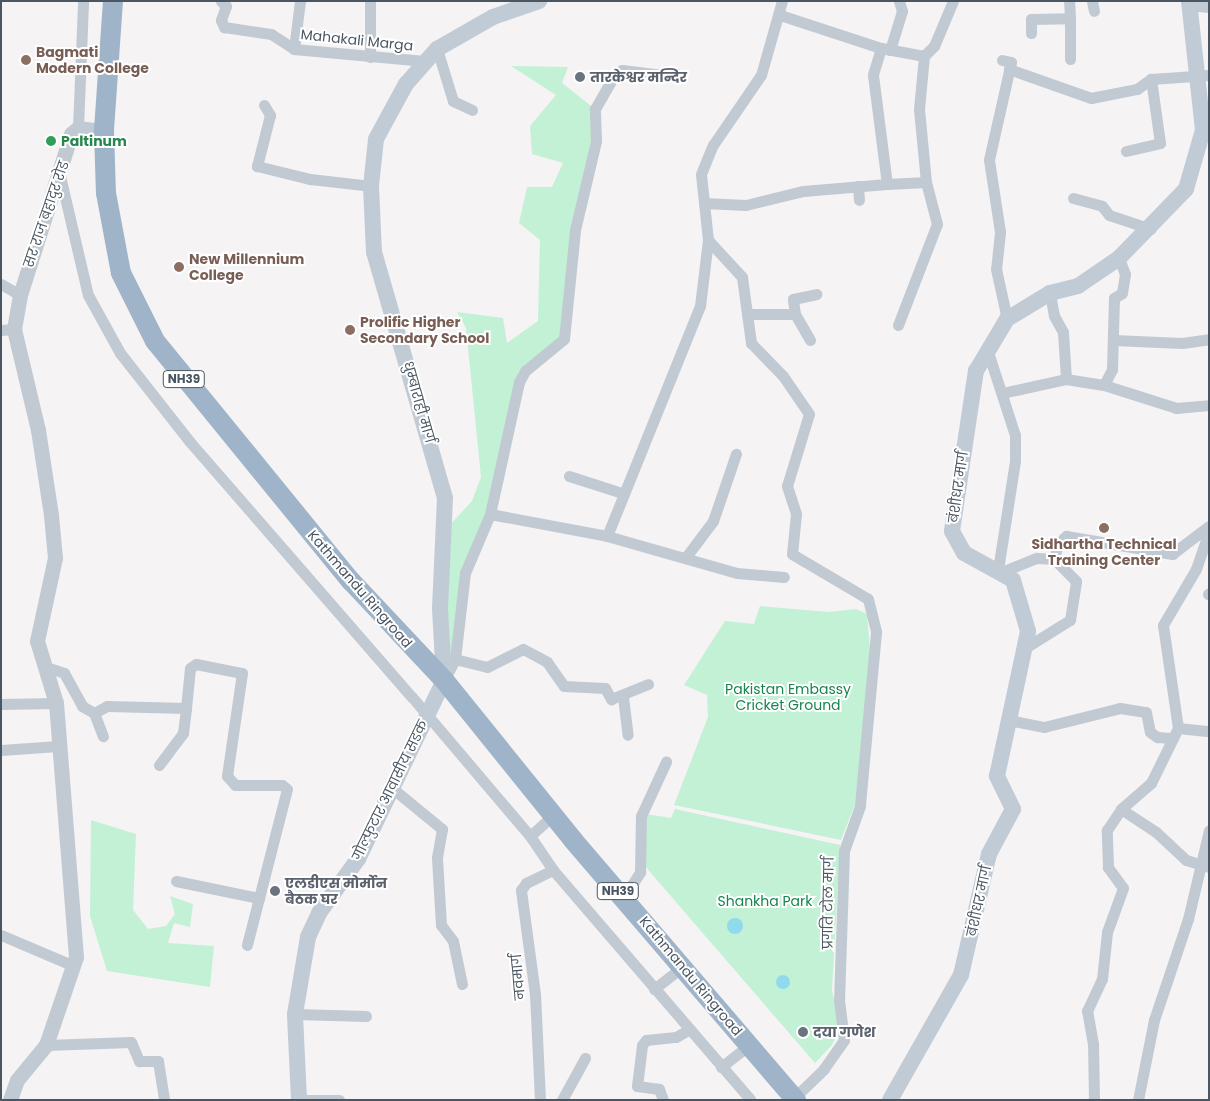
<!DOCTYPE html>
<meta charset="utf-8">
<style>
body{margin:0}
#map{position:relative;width:1210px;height:1101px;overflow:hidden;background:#f5f3f3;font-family:Poppins,"Noto Sans Devanagari",sans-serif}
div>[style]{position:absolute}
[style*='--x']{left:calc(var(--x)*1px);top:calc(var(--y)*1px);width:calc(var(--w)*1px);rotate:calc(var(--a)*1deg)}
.green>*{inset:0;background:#c3f1d5}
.water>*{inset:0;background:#90daee}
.round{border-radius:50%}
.minor>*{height:11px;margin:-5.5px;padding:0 5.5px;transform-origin:5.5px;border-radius:5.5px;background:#c1cad2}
.tertiary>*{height:15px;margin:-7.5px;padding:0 7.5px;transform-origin:7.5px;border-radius:7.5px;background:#c1cad2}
.secondary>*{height:16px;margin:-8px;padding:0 8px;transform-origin:8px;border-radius:8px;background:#c1cbd6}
.trunk>*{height:20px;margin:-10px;padding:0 10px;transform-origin:10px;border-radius:10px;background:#9fb4c9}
.dots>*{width:14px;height:14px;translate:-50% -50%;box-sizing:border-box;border:2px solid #fff;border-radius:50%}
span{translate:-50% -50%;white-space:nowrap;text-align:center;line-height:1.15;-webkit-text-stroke:4px #fff;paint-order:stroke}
.shield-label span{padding:1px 4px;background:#fff;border:1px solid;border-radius:4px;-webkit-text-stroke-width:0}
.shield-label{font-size:12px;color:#4a5661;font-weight:700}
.street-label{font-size:14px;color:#4a5661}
.education-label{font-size:14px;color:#785e54;font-weight:700}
.left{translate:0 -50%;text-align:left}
.worship-label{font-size:14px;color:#5b616d;font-weight:700}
.leisure-label{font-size:14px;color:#27864d;font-weight:700}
.park-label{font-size:14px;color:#17864f}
.frame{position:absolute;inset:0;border:2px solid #4a5661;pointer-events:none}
</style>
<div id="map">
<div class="green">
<div style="clip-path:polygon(511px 66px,568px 67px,562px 83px,595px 109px,596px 137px,560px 345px,519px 382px,490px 514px,465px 573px,456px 657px,444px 657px,449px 526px,472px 501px,481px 477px,466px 328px,457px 312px,503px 318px,507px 343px,538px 321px,540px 240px,519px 223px,527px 187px,552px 187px,563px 163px,532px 154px,530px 126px,556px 95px)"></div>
<div style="clip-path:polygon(760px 606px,828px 612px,856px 609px,867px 614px,871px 662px,855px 804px,841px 840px,674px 805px,708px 717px,707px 695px,684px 685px,725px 621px,754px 624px)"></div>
<div style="clip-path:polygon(675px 809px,840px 845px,832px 990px,840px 1028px,832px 1045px,815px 1063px,644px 865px,646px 814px,671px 818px)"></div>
<div style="clip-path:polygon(91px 820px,136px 834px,133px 910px,148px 929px,166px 926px,175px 914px,170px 896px,193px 904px,190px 927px,174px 923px,168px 943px,214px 946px,210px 987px,107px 971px,90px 916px)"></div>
</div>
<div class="water">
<div class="round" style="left:727px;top:918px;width:16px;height:16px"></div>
<div class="round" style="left:776px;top:975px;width:14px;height:14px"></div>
</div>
<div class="minor">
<div style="--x:221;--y:1;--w:7;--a:45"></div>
<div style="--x:226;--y:6;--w:15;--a:110"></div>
<div style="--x:221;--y:20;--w:8;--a:67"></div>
<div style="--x:224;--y:27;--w:48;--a:8.5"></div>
<div style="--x:271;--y:34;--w:27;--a:33"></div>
<div style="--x:294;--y:49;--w:131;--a:5.3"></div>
<div style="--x:1092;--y:1;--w:10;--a:79"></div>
<div style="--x:1189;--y:5;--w:20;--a:6"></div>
<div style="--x:780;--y:15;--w:106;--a:18.1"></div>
<div style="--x:881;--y:48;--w:44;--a:10.5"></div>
<div style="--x:1031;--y:33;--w:14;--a:-90"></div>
<div style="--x:1031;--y:19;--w:39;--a:-1"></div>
<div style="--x:1070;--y:18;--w:17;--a:-93"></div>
<div style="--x:881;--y:48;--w:28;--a:107"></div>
<div style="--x:873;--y:75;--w:110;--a:82.7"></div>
<div style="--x:887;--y:184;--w:39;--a:-3"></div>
<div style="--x:294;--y:49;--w:48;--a:-82.9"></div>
<div style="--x:437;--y:49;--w:54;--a:72.9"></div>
<div style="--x:453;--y:101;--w:21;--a:25"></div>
<div style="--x:890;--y:50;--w:41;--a:-72.9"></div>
<div style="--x:902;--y:11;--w:10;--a:-107"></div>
<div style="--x:370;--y:57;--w:56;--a:-90"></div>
<div style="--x:1070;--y:59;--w:41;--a:-90"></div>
<div style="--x:1002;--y:60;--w:9;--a:13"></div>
<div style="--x:1011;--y:62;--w:100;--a:102.7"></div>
<div style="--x:989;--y:160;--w:73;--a:81.3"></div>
<div style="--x:1000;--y:232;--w:37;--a:96"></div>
<div style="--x:996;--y:269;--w:51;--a:77.6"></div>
<div style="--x:1009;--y:69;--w:87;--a:19.5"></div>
<div style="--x:1091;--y:98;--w:47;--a:-11.1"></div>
<div style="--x:1137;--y:89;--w:17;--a:-36"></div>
<div style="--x:1151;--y:79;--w:58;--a:-3.9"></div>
<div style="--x:264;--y:105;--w:12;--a:59"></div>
<div style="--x:270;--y:115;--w:53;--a:104.3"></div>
<div style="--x:257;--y:166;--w:55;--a:13.8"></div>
<div style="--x:310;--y:179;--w:61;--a:6.5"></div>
<div style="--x:78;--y:128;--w:127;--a:-87.7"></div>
<div style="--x:1126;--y:151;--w:35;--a:-13"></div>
<div style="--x:1160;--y:143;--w:65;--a:-98"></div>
<div style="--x:60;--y:176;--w:122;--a:76.8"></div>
<div style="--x:88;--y:295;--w:66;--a:61.1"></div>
<div style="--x:120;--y:353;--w:113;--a:51.8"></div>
<div style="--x:190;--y:442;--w:338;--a:49"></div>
<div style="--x:412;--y:697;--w:182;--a:49.7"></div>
<div style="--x:530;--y:836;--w:41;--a:55.9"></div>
<div style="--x:553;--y:870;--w:303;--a:49.3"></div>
<div style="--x:858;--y:186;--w:14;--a:86"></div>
<div style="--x:1073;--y:198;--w:30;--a:15"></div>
<div style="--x:1102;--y:206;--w:11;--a:52"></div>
<div style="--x:1109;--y:215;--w:44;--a:18.4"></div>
<div style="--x:704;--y:203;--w:42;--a:2.7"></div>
<div style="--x:746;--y:205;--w:59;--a:-13.8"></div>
<div style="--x:803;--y:191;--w:84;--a:-4.8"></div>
<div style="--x:708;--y:240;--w:50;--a:47.4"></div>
<div style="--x:742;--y:277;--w:67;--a:82.2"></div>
<div style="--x:751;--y:343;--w:46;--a:45.9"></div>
<div style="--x:783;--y:376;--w:46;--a:55.6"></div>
<div style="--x:809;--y:414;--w:75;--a:107"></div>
<div style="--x:787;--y:486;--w:29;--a:72"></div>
<div style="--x:796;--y:514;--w:40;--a:95.7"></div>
<div style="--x:792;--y:554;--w:88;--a:30.6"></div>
<div style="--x:868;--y:599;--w:34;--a:76"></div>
<div style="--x:876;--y:632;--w:175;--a:95.3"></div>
<div style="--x:860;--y:806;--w:48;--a:109.6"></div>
<div style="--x:844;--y:851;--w:149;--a:91.9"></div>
<div style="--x:839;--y:1000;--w:40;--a:82.9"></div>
<div style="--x:844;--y:1040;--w:35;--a:125"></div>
<div style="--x:824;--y:1069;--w:42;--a:136"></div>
<div style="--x:1;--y:284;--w:22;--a:30"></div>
<div style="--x:747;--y:314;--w:48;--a:0"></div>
<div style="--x:795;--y:314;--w:30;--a:60"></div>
<div style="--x:795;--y:314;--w:15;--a:-98"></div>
<div style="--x:793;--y:299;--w:24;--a:-12"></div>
<div style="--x:898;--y:325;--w:108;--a:-68.9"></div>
<div style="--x:937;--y:224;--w:43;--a:-104.7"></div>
<div style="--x:926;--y:182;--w:73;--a:-95.5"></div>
<div style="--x:919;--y:109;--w:53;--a:-84.6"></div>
<div style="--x:924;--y:56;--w:14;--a:-45"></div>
<div style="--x:934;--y:46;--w:49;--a:-67.1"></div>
<div style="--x:1;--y:330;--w:13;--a:-4"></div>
<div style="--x:1113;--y:340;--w:69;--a:2.5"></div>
<div style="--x:1182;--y:343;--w:27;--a:-8"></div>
<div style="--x:987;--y:349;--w:90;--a:72"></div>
<div style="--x:1015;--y:435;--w:26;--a:90"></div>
<div style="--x:1015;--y:461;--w:109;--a:98.9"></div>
<div style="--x:1066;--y:379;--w:38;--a:9"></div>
<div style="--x:1104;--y:385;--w:18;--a:-63"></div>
<div style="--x:1112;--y:369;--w:71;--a:-88.4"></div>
<div style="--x:1114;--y:298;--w:9;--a:-32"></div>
<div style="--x:1122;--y:293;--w:19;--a:-81"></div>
<div style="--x:1125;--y:274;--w:17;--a:-111"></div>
<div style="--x:1104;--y:385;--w:76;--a:17.7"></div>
<div style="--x:1176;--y:408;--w:33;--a:-5"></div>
<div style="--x:1002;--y:393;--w:66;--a:-12.3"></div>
<div style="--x:1066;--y:379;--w:47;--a:-93.7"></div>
<div style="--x:1063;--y:332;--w:18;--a:-119"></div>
<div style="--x:1054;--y:316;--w:23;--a:-100"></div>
<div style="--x:569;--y:476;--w:56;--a:17.8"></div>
<div style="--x:490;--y:514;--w:135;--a:-77.6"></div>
<div style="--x:519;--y:382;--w:13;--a:-61"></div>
<div style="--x:525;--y:371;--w:50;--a:-39.4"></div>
<div style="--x:564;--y:339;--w:110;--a:-84.2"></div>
<div style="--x:575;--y:230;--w:91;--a:-76.7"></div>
<div style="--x:596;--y:141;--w:32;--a:-92"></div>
<div style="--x:595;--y:109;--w:40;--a:-60.3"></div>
<div style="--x:615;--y:74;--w:8;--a:-30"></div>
<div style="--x:622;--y:70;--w:39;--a:7"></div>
<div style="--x:661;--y:75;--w:14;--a:-12"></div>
<div style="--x:607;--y:536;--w:248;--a:-68"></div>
<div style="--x:700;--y:306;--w:66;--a:-83.1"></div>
<div style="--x:708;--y:240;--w:66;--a:-96.1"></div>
<div style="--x:701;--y:174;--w:31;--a:-68"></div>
<div style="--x:713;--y:145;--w:85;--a:-55.6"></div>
<div style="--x:761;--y:75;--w:77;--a:-74.2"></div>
<div style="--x:686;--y:557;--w:45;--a:-53.1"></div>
<div style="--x:713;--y:521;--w:71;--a:-71.1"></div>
<div style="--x:1004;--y:571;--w:35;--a:-22"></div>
<div style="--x:1037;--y:558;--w:17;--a:3"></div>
<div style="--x:1208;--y:594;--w:1;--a:-45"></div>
<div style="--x:1028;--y:646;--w:49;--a:-31.8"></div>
<div style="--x:1070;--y:620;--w:39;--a:-81"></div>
<div style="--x:1076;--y:581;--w:31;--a:-135"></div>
<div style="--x:1054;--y:559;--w:16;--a:-76"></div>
<div style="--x:1058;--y:543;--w:11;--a:-41"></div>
<div style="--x:1066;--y:536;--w:108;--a:9.6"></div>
<div style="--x:1172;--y:554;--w:46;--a:-37.1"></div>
<div style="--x:455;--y:659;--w:33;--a:14"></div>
<div style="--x:487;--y:667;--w:40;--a:-26.6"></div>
<div style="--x:523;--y:649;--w:27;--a:28"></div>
<div style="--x:547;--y:662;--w:29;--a:55"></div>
<div style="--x:564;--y:686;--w:41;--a:2.8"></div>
<div style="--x:605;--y:688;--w:13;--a:61"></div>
<div style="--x:611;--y:699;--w:40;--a:-22"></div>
<div style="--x:46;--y:667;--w:19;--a:18"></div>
<div style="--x:64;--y:673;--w:38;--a:61"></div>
<div style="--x:82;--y:706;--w:14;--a:30"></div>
<div style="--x:94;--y:713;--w:25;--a:69"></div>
<div style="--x:444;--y:680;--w:24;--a:-62"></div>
<div style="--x:455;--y:659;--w:87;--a:-83.4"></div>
<div style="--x:465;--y:573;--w:64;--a:-67"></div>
<div style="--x:490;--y:514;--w:119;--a:10.6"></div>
<div style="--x:607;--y:536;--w:135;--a:15.9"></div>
<div style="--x:737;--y:573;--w:47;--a:4.9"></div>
<div style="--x:623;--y:697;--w:38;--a:83"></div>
<div style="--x:1;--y:704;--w:55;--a:-1"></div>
<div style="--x:94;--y:713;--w:15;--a:-28"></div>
<div style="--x:107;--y:706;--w:79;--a:1.5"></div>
<div style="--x:186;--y:708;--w:40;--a:-84.3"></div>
<div style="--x:190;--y:668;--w:7;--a:-34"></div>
<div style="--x:196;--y:664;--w:47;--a:11.1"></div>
<div style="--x:242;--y:673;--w:104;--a:98.3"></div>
<div style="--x:227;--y:776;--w:12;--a:48"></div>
<div style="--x:235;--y:785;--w:47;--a:0"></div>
<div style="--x:282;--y:785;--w:6;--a:39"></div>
<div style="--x:287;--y:789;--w:161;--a:104.4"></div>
<div style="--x:1008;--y:720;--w:37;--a:11"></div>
<div style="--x:1044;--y:727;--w:78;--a:-14"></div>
<div style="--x:1120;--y:708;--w:26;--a:9"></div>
<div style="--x:1146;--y:712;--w:20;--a:79"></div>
<div style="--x:1150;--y:732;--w:9;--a:36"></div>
<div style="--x:1157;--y:737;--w:16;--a:4"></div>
<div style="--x:1173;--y:738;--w:11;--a:-63"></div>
<div style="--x:1178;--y:728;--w:31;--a:6"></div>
<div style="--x:1178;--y:728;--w:104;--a:-98.3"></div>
<div style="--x:1163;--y:625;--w:65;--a:-59.5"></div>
<div style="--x:1196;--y:569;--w:40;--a:-71.1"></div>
<div style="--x:1;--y:750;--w:57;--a:-4"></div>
<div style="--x:159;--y:765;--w:40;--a:-53"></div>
<div style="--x:183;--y:733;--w:25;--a:-83"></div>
<div style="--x:392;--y:788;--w:65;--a:39.4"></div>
<div style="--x:442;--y:829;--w:29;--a:100"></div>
<div style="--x:437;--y:858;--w:67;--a:86.6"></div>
<div style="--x:441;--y:925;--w:20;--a:53"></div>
<div style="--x:453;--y:941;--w:44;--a:78.2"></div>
<div style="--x:1121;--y:809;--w:42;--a:33.3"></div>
<div style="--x:1156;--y:832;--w:41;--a:43"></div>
<div style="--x:1186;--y:860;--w:24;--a:17"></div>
<div style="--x:530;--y:836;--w:31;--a:-42"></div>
<div style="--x:176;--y:881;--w:85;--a:11.6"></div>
<div style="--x:624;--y:897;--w:30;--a:-57"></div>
<div style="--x:640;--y:872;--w:56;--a:-89"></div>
<div style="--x:641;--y:816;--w:60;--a:-65.2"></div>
<div style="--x:1;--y:935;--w:79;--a:23"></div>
<div style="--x:654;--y:989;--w:37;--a:-38"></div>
<div style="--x:295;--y:1014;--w:71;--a:1.6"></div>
<div style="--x:46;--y:1045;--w:85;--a:-2"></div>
<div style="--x:131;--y:1042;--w:21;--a:67"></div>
<div style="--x:139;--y:1061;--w:19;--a:0"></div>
<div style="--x:158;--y:1061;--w:39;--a:81"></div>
<div style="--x:721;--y:1067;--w:36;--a:-38"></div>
<div style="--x:299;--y:1100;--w:40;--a:0"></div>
<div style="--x:540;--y:1100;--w:106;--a:-92.7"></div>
<div style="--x:535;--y:994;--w:105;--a:-97.7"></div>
<div style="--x:521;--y:890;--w:9;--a:-54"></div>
<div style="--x:526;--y:883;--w:30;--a:-26"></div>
<div style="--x:562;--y:1100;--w:48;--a:-61.3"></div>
<div style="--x:663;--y:1100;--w:12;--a:-110"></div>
<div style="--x:659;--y:1089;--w:22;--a:-172"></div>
<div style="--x:637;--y:1086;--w:41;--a:-83"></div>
<div style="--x:642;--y:1045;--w:6;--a:-51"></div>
<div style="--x:646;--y:1040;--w:30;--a:-6"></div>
<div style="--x:676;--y:1037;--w:14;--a:-30"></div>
<div style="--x:1094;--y:1100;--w:56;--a:-91"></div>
<div style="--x:1093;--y:1044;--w:34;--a:-100"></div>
<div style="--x:1087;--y:1011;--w:35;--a:-65"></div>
<div style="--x:1102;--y:979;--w:47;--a:-83.9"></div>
<div style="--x:1107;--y:932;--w:47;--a:-70"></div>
<div style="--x:1123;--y:888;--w:26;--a:-126"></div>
<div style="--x:1108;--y:867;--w:37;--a:-92"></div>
<div style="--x:1107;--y:830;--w:25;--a:-56"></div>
<div style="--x:1121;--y:809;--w:40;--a:-41"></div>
<div style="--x:1151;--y:783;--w:50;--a:-63.9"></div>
<div style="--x:1138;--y:1100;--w:82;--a:-78.7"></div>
<div style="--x:1154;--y:1020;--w:107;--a:-71.4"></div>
<div style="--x:1188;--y:919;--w:91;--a:-76.7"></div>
</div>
<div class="tertiary">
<div style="--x:10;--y:1100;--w:21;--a:-71"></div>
<div style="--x:17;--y:1080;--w:45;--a:-50.4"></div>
<div style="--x:46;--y:1045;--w:93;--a:-71.2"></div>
<div style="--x:76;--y:957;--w:255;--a:-94.5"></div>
<div style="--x:56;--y:703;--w:65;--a:-107"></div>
<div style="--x:37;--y:641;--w:85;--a:-77.8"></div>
<div style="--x:55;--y:558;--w:43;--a:-95.3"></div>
<div style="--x:51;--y:515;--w:86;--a:-98.7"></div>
<div style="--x:38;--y:430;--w:104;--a:-103.4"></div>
<div style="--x:14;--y:329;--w:35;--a:-80"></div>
<div style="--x:20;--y:295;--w:169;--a:-72.4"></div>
<div style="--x:71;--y:134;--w:9;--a:-41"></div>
<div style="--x:78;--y:128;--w:26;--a:7"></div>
</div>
<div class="secondary">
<div style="--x:299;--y:1100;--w:86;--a:-92.7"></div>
<div style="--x:295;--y:1014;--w:78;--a:-80.4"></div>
<div style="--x:308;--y:937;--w:26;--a:-65"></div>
<div style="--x:319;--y:913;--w:67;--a:-54.2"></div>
<div style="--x:358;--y:859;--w:199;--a:-64.3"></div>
<div style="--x:444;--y:680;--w:72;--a:-93.2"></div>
<div style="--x:440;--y:608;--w:110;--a:-87.4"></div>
<div style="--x:445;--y:498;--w:256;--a:-106.1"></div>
<div style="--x:374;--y:252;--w:66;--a:-92.6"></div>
<div style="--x:371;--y:186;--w:47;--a:-83.9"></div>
<div style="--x:376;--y:139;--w:63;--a:-61.4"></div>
<div style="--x:406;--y:84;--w:47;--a:-48.5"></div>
<div style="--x:437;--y:49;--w:64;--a:-29.7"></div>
<div style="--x:493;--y:17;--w:49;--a:-19.2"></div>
<div style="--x:890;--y:1100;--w:144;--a:-60.4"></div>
<div style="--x:961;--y:975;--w:124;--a:-77"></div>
<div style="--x:989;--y:854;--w:51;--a:-61.9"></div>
<div style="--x:1013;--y:809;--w:37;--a:-116"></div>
<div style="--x:997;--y:776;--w:148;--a:-77.9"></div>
<div style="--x:1028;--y:631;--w:53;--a:-106.4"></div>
<div style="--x:1013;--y:580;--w:56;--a:-151.1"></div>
<div style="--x:964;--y:553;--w:25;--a:-119"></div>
<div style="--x:952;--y:531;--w:162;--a:-81.5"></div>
<div style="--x:976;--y:371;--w:61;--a:-59.2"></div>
<div style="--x:1007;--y:319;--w:50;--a:-31.2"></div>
<div style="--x:1050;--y:293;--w:29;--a:-14"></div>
<div style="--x:1078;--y:286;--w:50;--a:-34.3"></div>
<div style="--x:1119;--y:258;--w:96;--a:-45.8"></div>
<div style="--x:1186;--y:189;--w:61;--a:-73.9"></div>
<div style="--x:1203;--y:130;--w:130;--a:-96.2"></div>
</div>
<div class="trunk">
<div style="--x:113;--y:1;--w:130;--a:94"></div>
<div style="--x:104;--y:131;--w:62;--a:88.2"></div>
<div style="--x:106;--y:193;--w:81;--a:79.4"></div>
<div style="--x:121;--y:273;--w:76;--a:63.4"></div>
<div style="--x:155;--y:341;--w:310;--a:50.8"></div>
<div style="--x:351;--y:581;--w:136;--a:46.8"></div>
<div style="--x:444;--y:680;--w:206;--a:51.1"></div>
<div style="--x:573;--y:840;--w:343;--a:49.4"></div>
</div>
<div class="dots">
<div style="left:26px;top:60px;background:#8d6e63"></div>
<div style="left:580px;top:77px;background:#6b7280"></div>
<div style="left:51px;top:141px;background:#2e9e5b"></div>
<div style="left:179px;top:267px;background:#8d6e63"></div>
<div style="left:350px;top:330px;background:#8d6e63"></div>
<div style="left:1104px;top:528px;background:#8d6e63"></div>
<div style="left:275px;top:891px;background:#6b7280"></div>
<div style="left:803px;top:1032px;background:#6b7280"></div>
</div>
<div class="shield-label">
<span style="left:184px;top:379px">NH39</span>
<span style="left:618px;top:891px">NH39</span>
</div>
<div class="street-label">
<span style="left:357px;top:40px;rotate:6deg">Mahakali Marga</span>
<span style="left:46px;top:214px;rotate:-71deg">सर राज बहादुर रोड</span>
<span style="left:419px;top:402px;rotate:74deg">धुम्बाराही मार्ग</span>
<span style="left:958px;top:487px;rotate:-82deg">बंशीधर मार्ग</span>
<span style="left:360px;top:589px;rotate:49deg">Kathmandu Ringroad</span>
<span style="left:390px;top:790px;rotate:-64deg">गोल्फुटार आवासीय सडक</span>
<span style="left:979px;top:901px;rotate:-78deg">बंशीधर मार्ग</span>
<span style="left:828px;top:903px;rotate:-89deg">प्रगति टोल मार्ग</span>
<span style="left:691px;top:976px;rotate:50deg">Kathmandu Ringroad</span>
<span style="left:518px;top:977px;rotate:-95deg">नवमार्ग</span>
</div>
<div class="education-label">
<span class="left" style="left:36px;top:60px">Bagmati<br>Modern College</span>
<span class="left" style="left:189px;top:267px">New Millennium<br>College</span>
<span class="left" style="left:360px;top:330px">Prolific Higher<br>Secondary School</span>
<span style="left:1104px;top:552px">Sidhartha Technical<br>Training Center</span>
</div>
<div class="worship-label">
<span class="left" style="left:590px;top:77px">तारकेश्वर मन्दिर</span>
<span class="left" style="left:285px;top:891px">एलडीएस मोर्मोन<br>बैठक घर</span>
<span class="left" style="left:813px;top:1032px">दया गणेश</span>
</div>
<div class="leisure-label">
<span class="left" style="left:61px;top:141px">Paltinum</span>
</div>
<div class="park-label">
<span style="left:788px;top:697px">Pakistan Embassy<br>Cricket Ground</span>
<span style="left:765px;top:901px">Shankha Park</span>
</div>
<div class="frame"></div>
</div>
